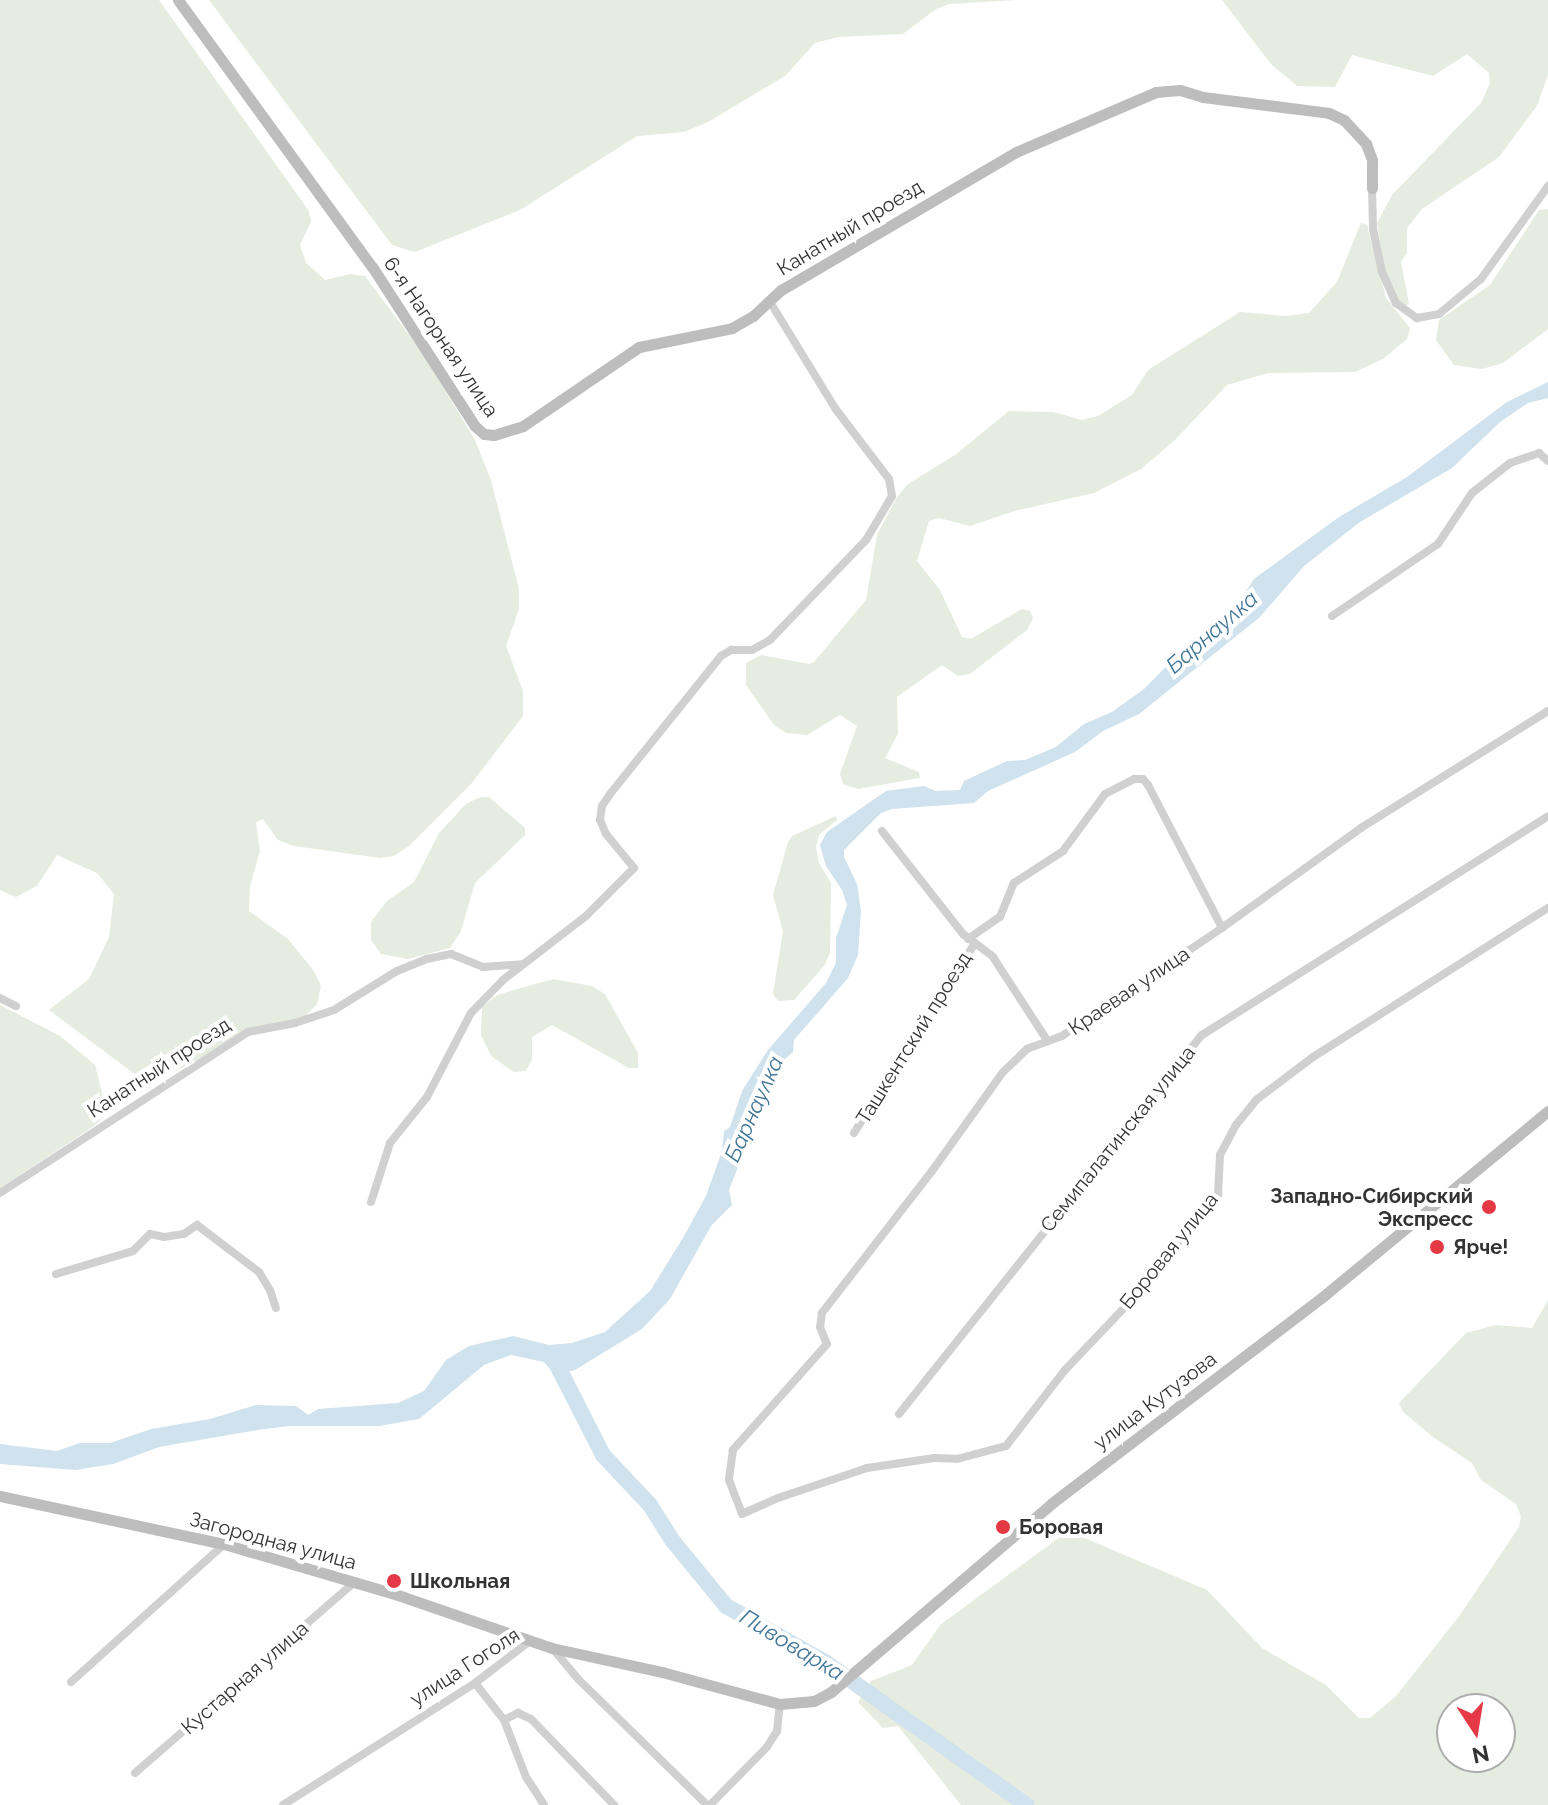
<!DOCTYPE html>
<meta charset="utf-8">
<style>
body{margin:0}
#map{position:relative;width:1548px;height:1805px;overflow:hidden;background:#fff;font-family:Raleway,sans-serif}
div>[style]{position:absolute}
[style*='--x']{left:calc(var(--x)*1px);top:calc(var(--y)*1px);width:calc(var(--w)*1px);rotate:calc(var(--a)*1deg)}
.green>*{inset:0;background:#e6ecdf}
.water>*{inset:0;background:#cfe2ee}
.river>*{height:16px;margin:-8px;padding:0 8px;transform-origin:8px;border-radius:8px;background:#cfe2ee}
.street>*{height:8px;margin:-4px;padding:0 4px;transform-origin:4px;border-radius:4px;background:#d0d0d0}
.secondary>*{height:11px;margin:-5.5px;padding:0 5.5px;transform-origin:5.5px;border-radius:5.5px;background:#bdbdbd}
.dots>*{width:22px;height:22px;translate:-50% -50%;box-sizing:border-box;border:4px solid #fff;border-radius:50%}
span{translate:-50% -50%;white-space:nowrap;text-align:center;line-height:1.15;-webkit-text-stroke:8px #fff;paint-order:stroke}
.street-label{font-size:20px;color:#333}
.poi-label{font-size:20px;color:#333;font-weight:700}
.right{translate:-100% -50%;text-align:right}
.left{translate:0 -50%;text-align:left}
.water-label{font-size:22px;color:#3f7597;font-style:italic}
.north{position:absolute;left:1436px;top:1693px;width:80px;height:80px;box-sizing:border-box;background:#fff;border:2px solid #adadad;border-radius:50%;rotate:168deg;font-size:22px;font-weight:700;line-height:32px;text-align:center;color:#333}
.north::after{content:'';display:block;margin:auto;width:28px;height:36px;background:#e63946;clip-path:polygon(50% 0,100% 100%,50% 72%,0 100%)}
</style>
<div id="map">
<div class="green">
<div style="clip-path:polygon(0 0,159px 0,309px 211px,311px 222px,300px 245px,306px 263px,325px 280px,350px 274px,365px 276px,424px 355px,475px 440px,491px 480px,519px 589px,519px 609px,506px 646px,523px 691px,523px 716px,471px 784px,409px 846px,394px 856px,380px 858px,294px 846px,278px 840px,263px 819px,256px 822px,260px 851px,250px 886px,249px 911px,288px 939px,314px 971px,321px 986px,317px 1004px,305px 1016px,249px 1035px,148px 1084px,49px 1010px,89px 979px,109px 937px,114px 894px,97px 873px,57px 855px,37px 886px,16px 897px,0 890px)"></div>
<div style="clip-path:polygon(209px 0,1017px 0,949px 4px,936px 9px,903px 34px,838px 37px,815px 43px,785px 76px,708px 122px,684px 132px,637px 136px,520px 210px,415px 252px,392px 245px)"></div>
<div style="clip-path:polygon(1222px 0,1548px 0,1548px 75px,1537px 106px,1499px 157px,1422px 209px,1407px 228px,1407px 253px,1401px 262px,1409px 304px,1404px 306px,1397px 298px,1384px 268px,1377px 223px,1392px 195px,1481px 103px,1490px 83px,1489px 73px,1467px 54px,1433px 76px,1352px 55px,1335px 87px,1297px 86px,1271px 64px)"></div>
<div style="clip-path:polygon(1548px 209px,1548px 329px,1503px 363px,1482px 369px,1454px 365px,1436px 340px,1439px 320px,1490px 285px,1539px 210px)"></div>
<div style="clip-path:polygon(1361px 223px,1367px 225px,1386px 298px,1410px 328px,1407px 339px,1383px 359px,1355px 372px,1268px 373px,1227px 385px,1175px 440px,1141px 469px,1094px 493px,1014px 511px,970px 526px,939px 518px,929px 521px,917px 561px,940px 590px,962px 637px,971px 639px,1022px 609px,1030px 611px,1033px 618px,1027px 630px,970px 674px,958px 676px,942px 665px,897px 697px,898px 734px,885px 758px,919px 772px,920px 778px,858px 789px,843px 784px,840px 774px,857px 726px,840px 715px,807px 735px,786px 733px,774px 725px,746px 685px,746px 663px,761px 655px,809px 664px,814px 662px,866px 600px,877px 535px,897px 497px,908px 484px,955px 455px,1009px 411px,1053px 412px,1082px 420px,1098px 416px,1132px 395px,1148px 370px,1240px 312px,1285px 316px,1309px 313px,1337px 282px)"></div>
<div style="clip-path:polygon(481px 797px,489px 797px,525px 828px,525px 835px,475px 883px,461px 931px,450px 948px,408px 959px,381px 954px,371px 940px,371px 922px,387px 901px,414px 882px,439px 833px,467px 803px)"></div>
<div style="clip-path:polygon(836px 816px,837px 820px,819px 835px,816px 847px,819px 863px,831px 883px,830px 953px,824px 966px,794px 1000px,778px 1001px,773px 994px,783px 931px,773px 895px,788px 842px,792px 836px)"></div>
<div style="clip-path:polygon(553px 979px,592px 986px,605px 994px,638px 1053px,638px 1068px,629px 1068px,552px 1025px,532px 1037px,532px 1059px,526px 1071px,514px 1072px,491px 1056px,481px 1035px,482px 1007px,497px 995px)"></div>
<div style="clip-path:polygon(0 1005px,60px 1036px,95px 1065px,107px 1113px,94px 1126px,0 1188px)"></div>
<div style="clip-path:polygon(evenodd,1548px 1300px,1548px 1805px,961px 1805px,898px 1726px,883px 1728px,858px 1702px,871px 1681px,912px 1665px,940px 1625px,1068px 1531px,1207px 1590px,1262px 1648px,1326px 1685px,1359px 1718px,1370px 1718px,1396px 1696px,1460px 1615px,1519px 1527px,1521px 1517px,1516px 1504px,1481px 1480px,1472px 1463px,1433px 1437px,1403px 1412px,1399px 1403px,1466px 1333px,1496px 1325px,1532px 1328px,1548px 1300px,1452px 1709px,1500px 1709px,1500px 1757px,1452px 1757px,1452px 1709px)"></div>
</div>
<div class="water">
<div style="clip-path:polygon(1548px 382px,1548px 398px,1528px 403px,1500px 422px,1452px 468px,1360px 522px,1304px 566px,1260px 617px,1139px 714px,1103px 731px,1075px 752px,988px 791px,974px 803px,892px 809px,881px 813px,844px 850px,844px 857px,857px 884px,861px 911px,858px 955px,848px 978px,794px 1040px,793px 1052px,785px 1059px,754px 1126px,729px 1190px,732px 1205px,711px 1226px,670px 1299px,642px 1329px,575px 1370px,555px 1375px,544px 1362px,511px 1355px,484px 1365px,419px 1419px,379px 1426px,290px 1426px,257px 1430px,159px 1447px,113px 1464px,76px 1470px,0 1464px,0 1444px,57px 1451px,80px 1443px,110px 1443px,151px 1429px,210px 1419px,256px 1405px,296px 1406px,308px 1415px,318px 1409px,398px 1403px,424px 1391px,446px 1360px,469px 1346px,513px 1336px,549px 1345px,572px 1343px,605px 1332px,650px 1291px,683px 1238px,706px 1196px,722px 1151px,724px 1131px,730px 1127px,742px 1091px,768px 1050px,826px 983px,836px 963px,836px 938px,847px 905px,842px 890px,826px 866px,820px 845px,827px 832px,886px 791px,924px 786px,935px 791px,960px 790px,964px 781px,1007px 761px,1025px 760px,1056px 747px,1084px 724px,1112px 712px,1144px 689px,1202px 630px,1243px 596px,1254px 579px,1339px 517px,1407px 477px,1507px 402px)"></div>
</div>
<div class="river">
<div style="--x:554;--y:1359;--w:108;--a:63"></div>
<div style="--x:603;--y:1455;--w:69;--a:46.8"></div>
<div style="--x:650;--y:1505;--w:41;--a:57.8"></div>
<div style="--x:672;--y:1540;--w:85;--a:50.7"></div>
<div style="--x:726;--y:1606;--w:114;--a:29.5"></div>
<div style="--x:825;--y:1662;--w:247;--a:35.4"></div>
</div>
<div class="street">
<div style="--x:1372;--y:188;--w:41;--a:88.6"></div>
<div style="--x:1373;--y:229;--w:44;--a:78.2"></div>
<div style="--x:1382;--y:272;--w:34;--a:66"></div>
<div style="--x:1396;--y:303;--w:26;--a:36"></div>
<div style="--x:1417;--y:318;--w:22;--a:-10"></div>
<div style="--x:1439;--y:314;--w:55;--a:-39.8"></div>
<div style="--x:1481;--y:279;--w:115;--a:-54.2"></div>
<div style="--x:1332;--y:616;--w:128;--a:-34.2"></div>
<div style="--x:1438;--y:544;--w:61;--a:-56.3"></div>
<div style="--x:1472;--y:493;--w:48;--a:-38.3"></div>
<div style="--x:1510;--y:463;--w:31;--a:-19"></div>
<div style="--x:1539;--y:453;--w:12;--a:42"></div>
<div style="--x:1548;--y:711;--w:221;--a:148"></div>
<div style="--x:1361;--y:828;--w:171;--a:144.3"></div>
<div style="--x:1222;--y:928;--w:193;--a:146"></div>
<div style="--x:1062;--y:1036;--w:37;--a:160"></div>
<div style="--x:1027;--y:1049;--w:33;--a:136"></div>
<div style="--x:1003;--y:1072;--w:122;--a:125.6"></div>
<div style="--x:932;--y:1171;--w:180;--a:127.8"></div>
<div style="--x:822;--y:1313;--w:14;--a:98"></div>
<div style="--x:820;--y:1327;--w:18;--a:68"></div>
<div style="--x:827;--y:1344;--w:142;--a:131.6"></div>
<div style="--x:733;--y:1450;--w:30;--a:98"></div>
<div style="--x:729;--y:1480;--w:36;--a:69"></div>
<div style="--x:742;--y:1514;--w:39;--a:-24"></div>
<div style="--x:778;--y:1498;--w:94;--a:-18.6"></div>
<div style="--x:867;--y:1468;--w:68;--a:-8.5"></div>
<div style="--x:934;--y:1458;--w:23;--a:2"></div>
<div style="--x:957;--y:1459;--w:51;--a:-14.9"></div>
<div style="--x:1006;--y:1446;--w:96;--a:-52.2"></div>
<div style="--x:1065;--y:1370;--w:87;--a:-46.4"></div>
<div style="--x:1125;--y:1307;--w:146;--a:-50.3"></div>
<div style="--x:1218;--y:1195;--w:40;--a:-87.1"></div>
<div style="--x:1220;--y:1155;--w:34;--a:-62"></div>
<div style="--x:1236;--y:1125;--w:32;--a:-51"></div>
<div style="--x:1256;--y:1100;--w:71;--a:-37"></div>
<div style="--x:1313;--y:1057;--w:278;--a:-32.4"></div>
<div style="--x:882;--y:831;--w:131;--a:51.8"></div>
<div style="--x:963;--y:934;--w:38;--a:37"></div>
<div style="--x:993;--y:957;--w:99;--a:57"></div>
<div style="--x:968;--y:939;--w:39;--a:-35"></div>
<div style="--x:1000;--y:917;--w:37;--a:-68"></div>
<div style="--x:1014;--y:883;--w:59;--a:-33.1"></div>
<div style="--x:1063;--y:851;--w:71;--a:-53.6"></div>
<div style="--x:1105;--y:794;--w:33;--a:-27"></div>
<div style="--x:1134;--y:779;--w:9;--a:0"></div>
<div style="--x:1143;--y:779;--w:8;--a:50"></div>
<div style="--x:1148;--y:785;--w:161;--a:62.6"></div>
<div style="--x:0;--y:998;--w:18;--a:27"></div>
<div style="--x:854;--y:1133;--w:225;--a:-57.5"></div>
<div style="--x:0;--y:1193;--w:296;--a:-33"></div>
<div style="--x:248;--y:1032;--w:48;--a:-10.8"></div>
<div style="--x:295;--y:1023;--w:41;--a:-18.4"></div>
<div style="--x:334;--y:1010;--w:74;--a:-31.8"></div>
<div style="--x:397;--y:971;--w:32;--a:-22"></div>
<div style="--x:427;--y:959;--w:25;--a:-12"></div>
<div style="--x:451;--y:954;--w:35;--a:22"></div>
<div style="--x:483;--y:967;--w:39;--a:-4"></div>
<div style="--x:371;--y:1202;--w:62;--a:-72.1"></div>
<div style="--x:390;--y:1143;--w:59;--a:-51.2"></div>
<div style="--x:427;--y:1097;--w:95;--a:-62.4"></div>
<div style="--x:471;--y:1013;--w:46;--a:-45.9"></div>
<div style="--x:503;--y:980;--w:105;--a:-37.6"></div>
<div style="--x:586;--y:916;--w:68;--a:-45"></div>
<div style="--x:634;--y:868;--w:44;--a:-129.5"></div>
<div style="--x:606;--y:834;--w:15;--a:-113"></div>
<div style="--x:600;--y:820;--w:14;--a:-82"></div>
<div style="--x:602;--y:806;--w:14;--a:-56"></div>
<div style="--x:610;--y:794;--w:177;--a:-51.2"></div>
<div style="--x:721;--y:656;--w:12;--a:-31"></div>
<div style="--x:731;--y:650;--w:21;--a:0"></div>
<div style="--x:752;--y:650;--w:21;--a:-29"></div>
<div style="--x:770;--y:640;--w:139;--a:-46.2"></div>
<div style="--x:866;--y:540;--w:51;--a:-59.4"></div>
<div style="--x:892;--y:496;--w:17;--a:-100"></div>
<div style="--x:889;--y:479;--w:89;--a:-127.3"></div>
<div style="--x:835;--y:408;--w:124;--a:-121.5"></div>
<div style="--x:56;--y:1274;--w:80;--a:-16.6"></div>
<div style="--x:133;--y:1251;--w:24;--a:-45"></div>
<div style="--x:150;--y:1234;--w:14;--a:12"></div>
<div style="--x:164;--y:1237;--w:20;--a:-9"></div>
<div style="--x:184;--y:1234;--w:16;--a:-35"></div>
<div style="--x:197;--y:1225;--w:78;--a:37.2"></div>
<div style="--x:259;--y:1272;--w:21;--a:59"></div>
<div style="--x:270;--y:1290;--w:19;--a:72"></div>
<div style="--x:899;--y:1414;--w:485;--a:-51.4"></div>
<div style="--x:1202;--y:1035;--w:409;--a:-32.3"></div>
<div style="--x:553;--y:1649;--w:40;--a:50"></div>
<div style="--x:579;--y:1680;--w:179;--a:44.3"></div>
<div style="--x:71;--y:1682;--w:206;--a:-42"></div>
<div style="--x:475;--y:1683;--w:47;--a:51.9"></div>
<div style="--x:504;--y:1720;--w:61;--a:68.9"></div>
<div style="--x:526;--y:1777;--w:33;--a:57"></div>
<div style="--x:504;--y:1720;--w:16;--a:-27"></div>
<div style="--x:518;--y:1713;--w:14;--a:25"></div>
<div style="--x:531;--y:1719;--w:120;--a:46"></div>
<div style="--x:135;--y:1773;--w:291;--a:-41"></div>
<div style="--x:283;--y:1805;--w:227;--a:-32.4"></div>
<div style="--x:475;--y:1683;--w:69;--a:-37.4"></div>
<div style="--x:710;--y:1805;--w:81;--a:-45.5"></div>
<div style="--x:767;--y:1747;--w:19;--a:-58"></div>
<div style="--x:777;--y:1731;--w:27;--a:-84"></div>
</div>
<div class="secondary">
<div style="--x:178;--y:0;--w:331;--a:54"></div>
<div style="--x:373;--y:268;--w:188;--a:57.2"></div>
<div style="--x:475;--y:426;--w:12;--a:42"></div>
<div style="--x:484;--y:434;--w:10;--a:6"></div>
<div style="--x:494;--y:435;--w:30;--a:-17"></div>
<div style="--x:523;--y:426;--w:140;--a:-34.3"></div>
<div style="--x:639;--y:347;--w:95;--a:-11.5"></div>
<div style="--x:732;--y:328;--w:24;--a:-30"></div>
<div style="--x:753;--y:316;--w:38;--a:-43"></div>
<div style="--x:781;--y:290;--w:273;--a:-30.4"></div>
<div style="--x:1016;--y:152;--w:152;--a:-23.2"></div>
<div style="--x:1156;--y:92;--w:24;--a:-5"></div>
<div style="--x:1180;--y:90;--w:24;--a:17"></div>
<div style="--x:1203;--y:97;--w:127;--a:7.2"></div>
<div style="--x:1329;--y:113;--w:17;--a:25"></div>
<div style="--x:1344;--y:120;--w:33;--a:47"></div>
<div style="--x:1366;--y:144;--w:17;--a:69"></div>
<div style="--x:1372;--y:160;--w:28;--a:90"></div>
<div style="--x:0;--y:1496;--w:229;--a:12.1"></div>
<div style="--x:224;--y:1544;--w:175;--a:16.3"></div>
<div style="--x:392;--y:1593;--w:169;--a:19"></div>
<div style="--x:552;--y:1648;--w:113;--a:12.3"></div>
<div style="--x:662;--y:1672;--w:122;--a:15.2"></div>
<div style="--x:780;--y:1704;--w:34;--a:-5"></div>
<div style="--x:814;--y:1701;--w:19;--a:-28"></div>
<div style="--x:831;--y:1692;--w:291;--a:-40.5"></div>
<div style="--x:1052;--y:1503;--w:345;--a:-37.3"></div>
<div style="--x:1326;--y:1294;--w:288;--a:-39.5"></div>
</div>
<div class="dots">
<div style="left:1489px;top:1207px;background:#e63946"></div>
<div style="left:1437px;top:1247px;background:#e63946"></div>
<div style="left:1003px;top:1527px;background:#e63946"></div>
<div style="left:394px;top:1581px;background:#e63946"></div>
</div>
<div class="street-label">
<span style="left:850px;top:228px;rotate:-31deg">Канатный проезд</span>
<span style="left:441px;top:337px;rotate:56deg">6-я Нагорная улица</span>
<span style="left:1129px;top:991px;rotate:-34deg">Краевая улица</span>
<span style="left:914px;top:1038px;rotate:-58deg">Ташкентский проезд</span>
<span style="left:159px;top:1068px;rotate:-33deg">Канатный проезд</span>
<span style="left:1118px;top:1139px;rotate:-51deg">Семипалатинская улица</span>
<span style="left:1169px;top:1251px;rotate:-51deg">Боровая улица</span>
<span style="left:1155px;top:1401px;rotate:-37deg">улица Кутузова</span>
<span style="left:273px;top:1541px;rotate:15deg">Загородная улица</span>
<span style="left:465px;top:1667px;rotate:-33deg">улица Гоголя</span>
<span style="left:245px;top:1678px;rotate:-41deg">Кустарная улица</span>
</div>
<div class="poi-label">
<span class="right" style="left:1473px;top:1208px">Западно-Сибирский<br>Экспресс</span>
<span class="left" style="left:1453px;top:1247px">Ярче!</span>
<span class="left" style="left:1019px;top:1527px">Боровая</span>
<span class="left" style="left:410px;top:1581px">Школьная</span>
</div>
<div class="water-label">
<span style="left:1212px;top:632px;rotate:-41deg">Барнаулка</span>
<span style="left:754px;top:1109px;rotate:-66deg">Барнаулка</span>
<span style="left:792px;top:1645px;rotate:31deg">Пивоварка</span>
</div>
<div class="north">N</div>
</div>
